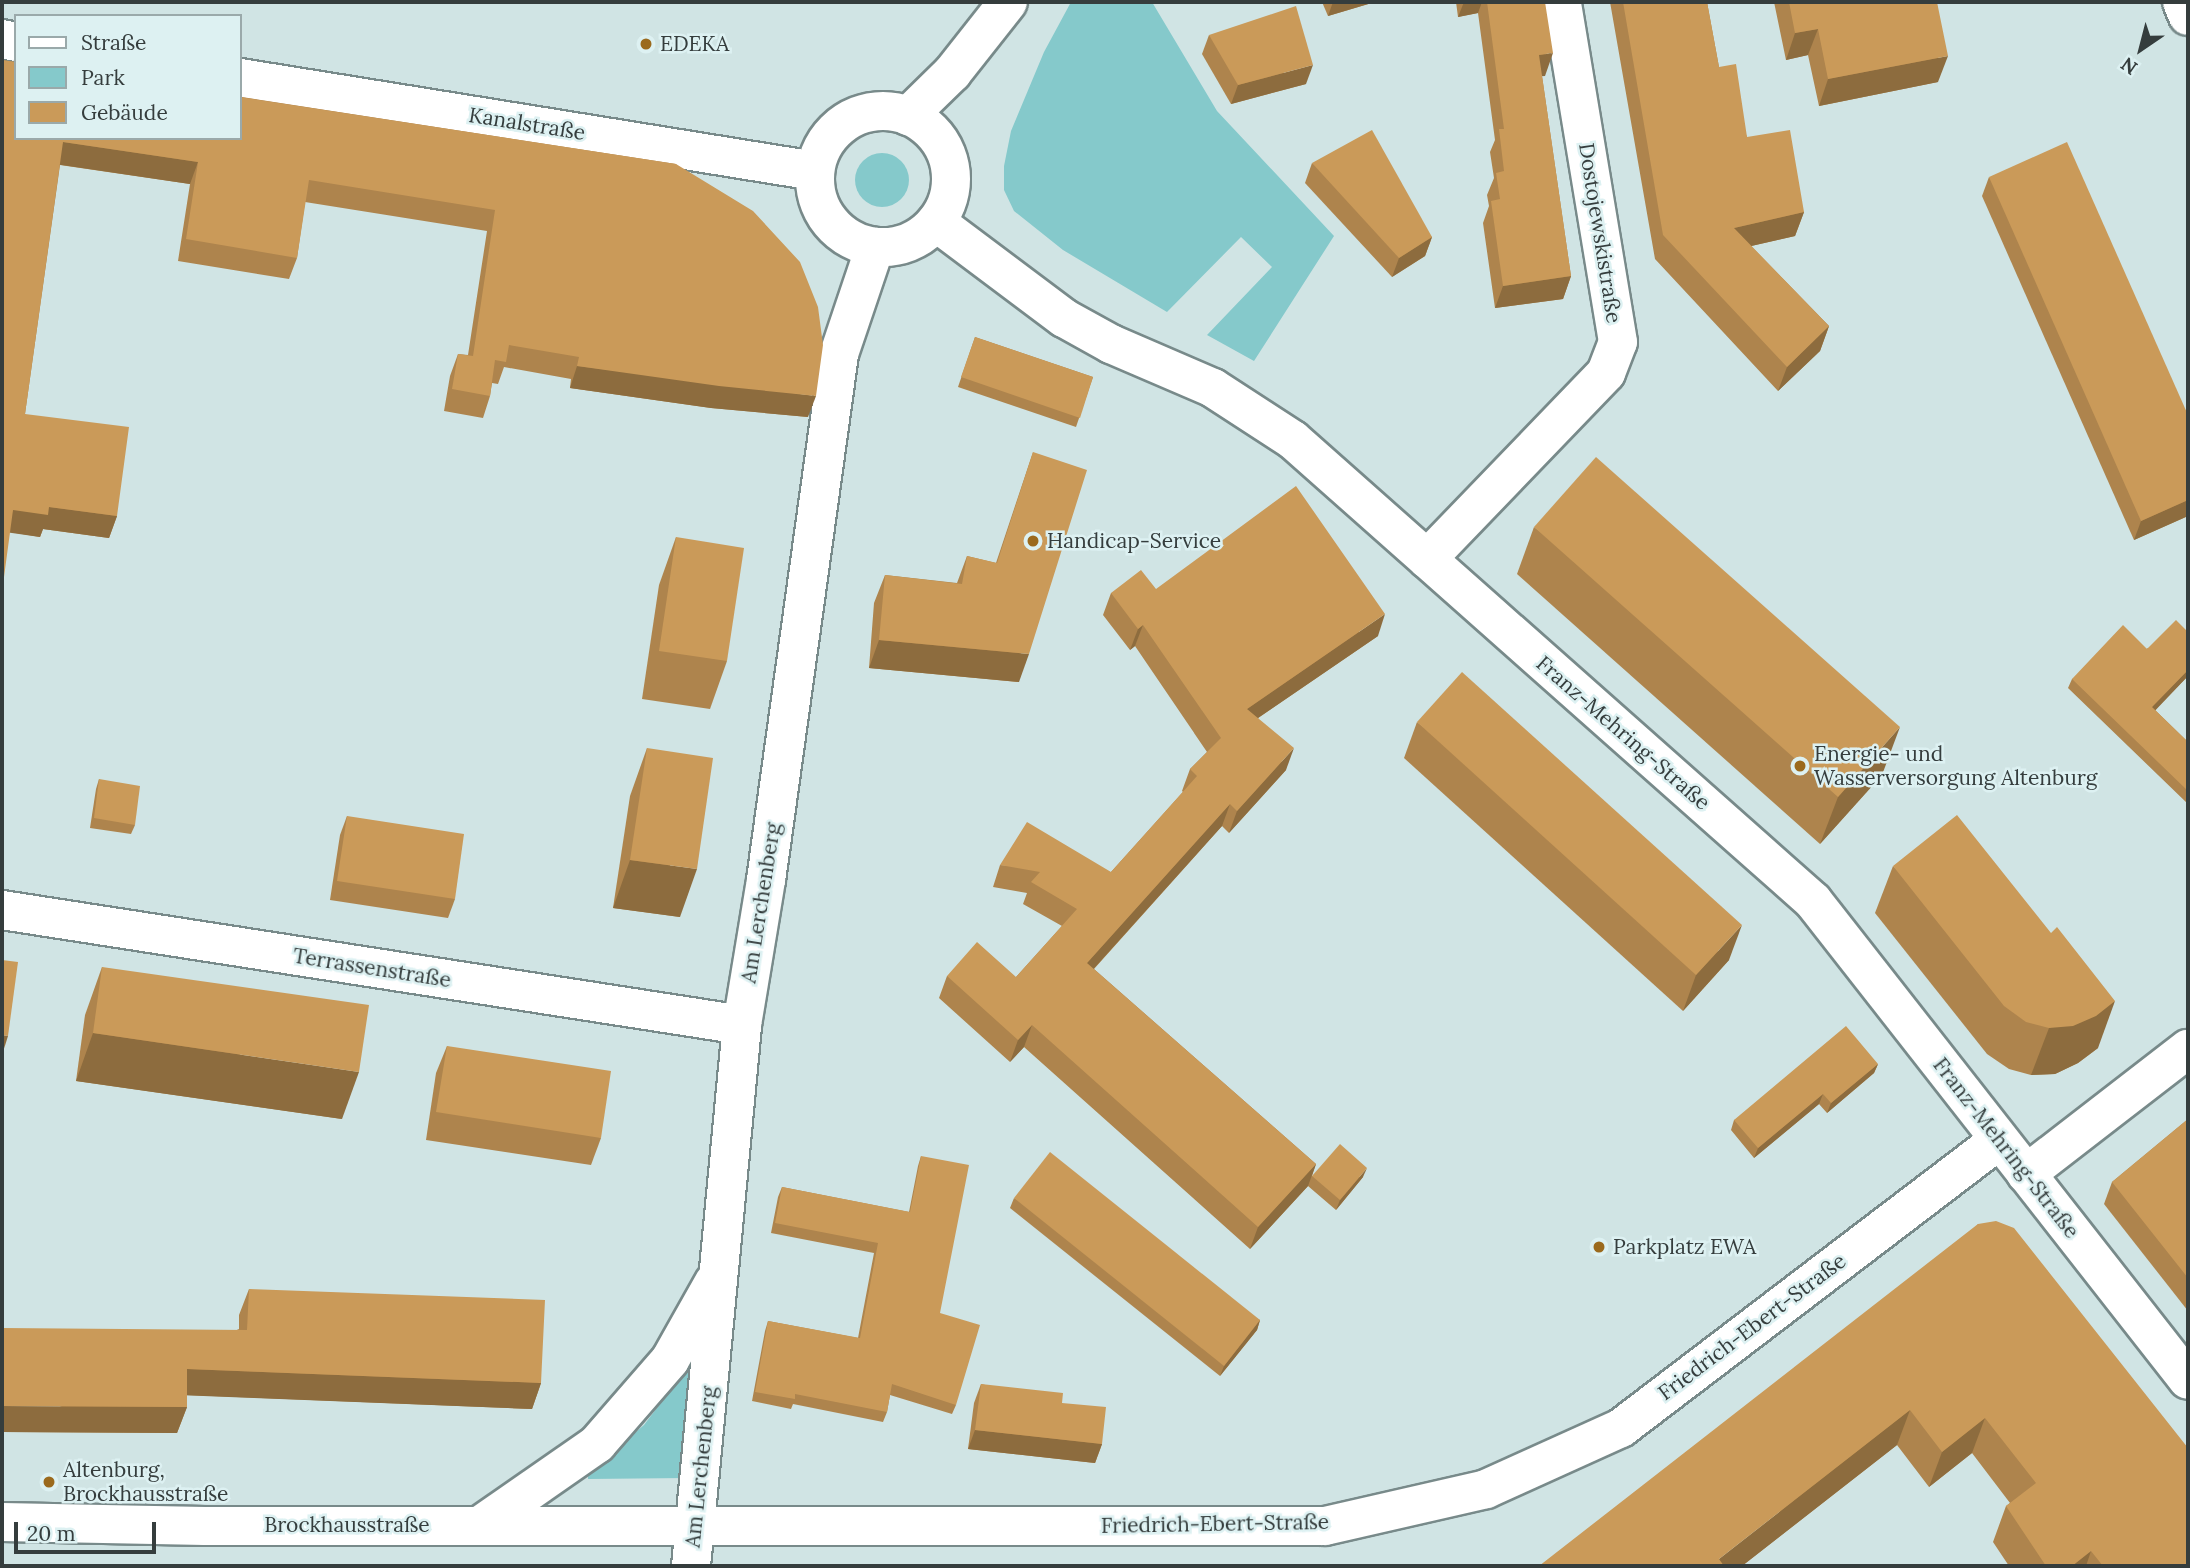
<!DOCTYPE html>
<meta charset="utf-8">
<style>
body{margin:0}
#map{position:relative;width:2190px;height:1568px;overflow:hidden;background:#d0e4e4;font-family:Lora,serif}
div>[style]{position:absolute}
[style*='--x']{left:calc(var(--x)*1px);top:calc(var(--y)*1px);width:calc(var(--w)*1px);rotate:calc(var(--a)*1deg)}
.green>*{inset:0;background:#85c9cb}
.round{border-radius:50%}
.roads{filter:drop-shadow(2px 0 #788a8a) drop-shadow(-2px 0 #788a8a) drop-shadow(0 2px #788a8a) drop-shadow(0 -2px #788a8a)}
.minor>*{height:38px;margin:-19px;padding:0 19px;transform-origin:19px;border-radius:19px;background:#fff}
.minor>.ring{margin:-19px;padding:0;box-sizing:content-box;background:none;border:38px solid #fff;border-radius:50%}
.wall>*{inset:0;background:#ae844d}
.shaded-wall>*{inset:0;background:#8d6c3e}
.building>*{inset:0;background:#ca9a59}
.dots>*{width:19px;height:19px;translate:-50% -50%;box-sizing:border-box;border:4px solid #ddf1f2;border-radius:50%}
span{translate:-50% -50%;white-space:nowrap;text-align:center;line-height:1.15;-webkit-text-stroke:5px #ddf1f2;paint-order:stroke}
.poi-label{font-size:21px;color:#353d3d}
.left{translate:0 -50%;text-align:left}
.street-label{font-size:21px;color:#353d3d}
.frame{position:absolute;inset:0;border:4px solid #353d3d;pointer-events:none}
.legend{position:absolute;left:14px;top:14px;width:228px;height:126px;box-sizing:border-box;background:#ddf1f2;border:2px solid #9aa9aa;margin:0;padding:9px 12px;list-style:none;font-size:21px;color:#353d3d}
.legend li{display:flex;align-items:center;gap:14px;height:35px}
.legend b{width:35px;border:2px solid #9aa9aa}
.north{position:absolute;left:2106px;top:14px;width:70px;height:70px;-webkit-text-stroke:5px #ddf1f2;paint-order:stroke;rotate:215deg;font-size:19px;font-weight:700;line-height:28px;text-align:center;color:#353d3d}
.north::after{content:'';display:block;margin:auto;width:24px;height:32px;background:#353d3d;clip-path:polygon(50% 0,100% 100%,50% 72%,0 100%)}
.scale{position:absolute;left:14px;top:1522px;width:142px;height:32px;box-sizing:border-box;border:4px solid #353d3d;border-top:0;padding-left:9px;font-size:21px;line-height:24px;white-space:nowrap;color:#353d3d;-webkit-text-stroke:5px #ddf1f2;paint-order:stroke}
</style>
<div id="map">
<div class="green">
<div style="clip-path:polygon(1071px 2px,1152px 2px,1217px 111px,1334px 236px,1254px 361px,1207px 335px,1272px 267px,1241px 237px,1167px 312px,1063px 250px,1014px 211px,1004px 190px,1004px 166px,1011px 131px,1044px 52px)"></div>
<div class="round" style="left:855px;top:153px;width:54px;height:54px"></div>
<div style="clip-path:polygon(693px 1360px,687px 1478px,588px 1479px,588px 1473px,644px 1425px)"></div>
</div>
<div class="roads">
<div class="minor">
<div style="--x:2182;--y:2;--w:15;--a:67"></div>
<div style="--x:2;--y:39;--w:14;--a:12"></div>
<div style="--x:240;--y:78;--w:582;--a:9.19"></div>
<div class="ring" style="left:815px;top:111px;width:98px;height:98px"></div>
<div style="--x:908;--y:116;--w:62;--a:-44.3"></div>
<div style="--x:952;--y:73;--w:90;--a:-51.7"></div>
<div style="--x:936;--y:222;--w:160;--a:36.9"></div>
<div style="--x:1064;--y:318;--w:54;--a:29"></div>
<div style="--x:1111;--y:344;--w:111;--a:23.3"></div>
<div style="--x:1213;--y:388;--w:95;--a:33"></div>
<div style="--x:1293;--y:440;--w:695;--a:41.56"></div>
<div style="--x:1813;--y:901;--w:608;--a:51.94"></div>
<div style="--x:1427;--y:559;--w:258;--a:-46.1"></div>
<div style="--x:1606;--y:373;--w:33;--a:-69"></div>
<div style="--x:1618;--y:342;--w:345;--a:-99.4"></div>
<div style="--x:2;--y:910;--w:749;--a:8.83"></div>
<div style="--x:2026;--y:1174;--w:205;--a:-37.7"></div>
<div style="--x:2;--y:1522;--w:203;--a:1.1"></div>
<div style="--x:205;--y:1526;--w:1120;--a:0"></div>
<div style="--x:1325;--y:1526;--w:165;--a:-12.9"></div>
<div style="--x:1486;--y:1489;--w:148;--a:-24.3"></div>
<div style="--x:1621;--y:1428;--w:475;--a:-37.3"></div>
<div style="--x:482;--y:1524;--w:140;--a:-34.8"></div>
<div style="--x:597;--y:1444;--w:111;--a:-49"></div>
<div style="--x:670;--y:1360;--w:90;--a:-60.6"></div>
<div style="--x:691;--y:1566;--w:543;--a:-84.61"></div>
<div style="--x:742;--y:1025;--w:147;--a:-80.6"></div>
<div style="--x:766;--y:880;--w:531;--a:-82.1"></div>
<div style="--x:839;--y:354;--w:113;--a:-71.4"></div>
</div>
</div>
<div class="wall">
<div style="clip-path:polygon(1322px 2px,1375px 2px,1328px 16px)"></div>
<div style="clip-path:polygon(1456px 2px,1545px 2px,1545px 76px,1542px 76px,1571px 276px,1563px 299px,1495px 308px,1483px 223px,1489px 206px,1487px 195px,1494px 178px,1490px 152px,1495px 140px,1478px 13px,1458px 17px)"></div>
<div style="clip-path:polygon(1610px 2px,1707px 2px,1719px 67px,1747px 137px,1804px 212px,1795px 236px,1751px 246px,1829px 326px,1820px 351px,1778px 391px,1655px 259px)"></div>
<div style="clip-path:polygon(1774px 2px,1937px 2px,1938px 82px,1819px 106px,1808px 55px,1786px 60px)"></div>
<div style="clip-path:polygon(1209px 35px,1306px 84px,1231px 104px,1202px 54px)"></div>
<div style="clip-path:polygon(2px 60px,676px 164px,808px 417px,711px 408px,570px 388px,571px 379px,504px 367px,498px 384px,492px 383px,490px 396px,483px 418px,444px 411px,450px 376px,458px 354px,468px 355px,487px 231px,305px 202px,297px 258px,289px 279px,178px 261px,190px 184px,60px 165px,25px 414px,117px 516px,109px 538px,43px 529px,40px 537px,10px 532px)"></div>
<div style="clip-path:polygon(1312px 163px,1432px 237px,1425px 256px,1392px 277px,1305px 183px)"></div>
<div style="clip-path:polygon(1989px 177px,2188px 415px,2188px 516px,2134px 540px,1982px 196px)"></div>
<div style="clip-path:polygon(975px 337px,1093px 377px,1076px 427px,958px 387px)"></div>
<div style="clip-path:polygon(1033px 452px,1019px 682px,869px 668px,874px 603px,885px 575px,957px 583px,967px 556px,996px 563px)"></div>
<div style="clip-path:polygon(1534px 527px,1882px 775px,1820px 844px,1517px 574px)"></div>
<div style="clip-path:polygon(676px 537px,727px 661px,710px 709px,642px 699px,659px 585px)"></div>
<div style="clip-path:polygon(1156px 589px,1378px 636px,1258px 718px,1286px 770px,1229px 833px,1222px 826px,1094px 969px,1316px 1164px,1312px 1176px,1363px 1177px,1336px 1210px,1308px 1186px,1250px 1249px,1024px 1047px,1010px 1062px,939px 998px,947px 976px,1016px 977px,1062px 926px,1023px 904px,1027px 893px,993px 887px,1000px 865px,1111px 872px,1183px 792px,1182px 791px,1190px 769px,1207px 752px,1135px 646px,1130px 650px,1103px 615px,1111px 593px)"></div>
<div style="clip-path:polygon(2188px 632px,2188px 676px,2155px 710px,2188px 742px,2188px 804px,2068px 688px,2072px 679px)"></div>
<div style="clip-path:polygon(1417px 722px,1729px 960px,1683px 1011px,1404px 758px)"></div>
<div style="clip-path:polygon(647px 748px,680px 917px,613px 908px,630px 796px)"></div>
<div style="clip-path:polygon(99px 779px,135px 825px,131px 834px,90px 828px,96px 789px)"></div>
<div style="clip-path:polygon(347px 816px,455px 899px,448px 918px,330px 900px,340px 835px)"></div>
<div style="clip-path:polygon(1893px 866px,2098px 1048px,2078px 1063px,2055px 1074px,2031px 1075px,2009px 1069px,1987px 1054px,1875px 913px)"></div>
<div style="clip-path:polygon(102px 967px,342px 1119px,76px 1081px,85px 1015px)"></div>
<div style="clip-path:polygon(447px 1046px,601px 1138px,591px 1165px,426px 1140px,436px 1073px)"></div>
<div style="clip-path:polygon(1878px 1064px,1874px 1073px,1827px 1113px,1819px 1104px,1754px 1158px,1731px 1130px,1734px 1120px)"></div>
<div style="clip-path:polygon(2188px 1119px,2188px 1311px,2104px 1204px,2112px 1182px)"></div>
<div style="clip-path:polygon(921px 1156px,940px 1313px,956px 1405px,952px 1414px,890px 1395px,887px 1412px,883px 1422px,793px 1404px,791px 1409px,752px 1401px,765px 1331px,768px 1321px,858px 1338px,874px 1253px,771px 1233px,778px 1197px,782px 1187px,909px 1212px,918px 1166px)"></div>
<div style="clip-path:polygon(1014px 1198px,1260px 1320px,1257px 1330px,1220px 1376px,1010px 1208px)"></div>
<div style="clip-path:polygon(1978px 1224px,2188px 1566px,2009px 1566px,1993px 1542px,2006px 1506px,2010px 1503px,1972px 1453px,1929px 1487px,1897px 1445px,1742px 1566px)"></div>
<div style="clip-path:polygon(249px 1289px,541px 1383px,532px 1409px,187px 1395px,187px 1407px,177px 1433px,2px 1432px,239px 1329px,239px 1315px)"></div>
<div style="clip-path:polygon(981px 1384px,1062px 1403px,1102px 1444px,1095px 1463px,968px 1449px,974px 1403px)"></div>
</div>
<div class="shaded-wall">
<div style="clip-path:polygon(1333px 2px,1375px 2px,1328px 16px)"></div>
<div style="clip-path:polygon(1464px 2px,1482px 2px,1478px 13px,1458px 17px)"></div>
<div style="clip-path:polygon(1818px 29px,1808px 55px,1786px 60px,1795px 33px)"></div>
<div style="clip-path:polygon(1553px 53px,1545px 76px,1531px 77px,1539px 55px)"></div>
<div style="clip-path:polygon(1948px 56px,1938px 82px,1819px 106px,1828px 79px)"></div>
<div style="clip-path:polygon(1313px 65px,1306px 84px,1231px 104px,1238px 85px)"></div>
<div style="clip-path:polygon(63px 142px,198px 162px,190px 184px,55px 164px)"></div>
<div style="clip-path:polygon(1804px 212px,1795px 236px,1725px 252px,1734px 228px)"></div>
<div style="clip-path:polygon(1432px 237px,1425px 256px,1392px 277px,1399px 258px)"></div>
<div style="clip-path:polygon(1571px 276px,1563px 299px,1495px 308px,1503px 286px)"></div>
<div style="clip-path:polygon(1829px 326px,1820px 351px,1778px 391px,1787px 367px)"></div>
<div style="clip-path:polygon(577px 366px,816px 396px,808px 417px,711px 408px,570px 388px)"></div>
<div style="clip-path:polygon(2188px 500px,2188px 516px,2134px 540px,2141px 521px)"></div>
<div style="clip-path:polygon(49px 507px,117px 516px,109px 538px,43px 529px,40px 537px,5px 532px,13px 510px)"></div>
<div style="clip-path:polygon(1385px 614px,1378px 636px,1239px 731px,1247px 709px)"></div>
<div style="clip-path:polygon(1143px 625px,1135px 646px,1130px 650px,1138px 629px)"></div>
<div style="clip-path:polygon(879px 640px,1029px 654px,1019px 682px,869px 668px)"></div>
<div style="clip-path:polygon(2188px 670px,2188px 676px,2149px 717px,2152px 707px)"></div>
<div style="clip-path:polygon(1900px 727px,1882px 775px,1820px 844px,1838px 797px)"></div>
<div style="clip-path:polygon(1294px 748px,1286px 770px,1229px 833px,1237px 811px)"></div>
<div style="clip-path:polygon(1230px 804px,1222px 826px,1079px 985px,1087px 963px)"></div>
<div style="clip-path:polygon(630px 860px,697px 869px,680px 917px,613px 908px)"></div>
<div style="clip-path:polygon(1742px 925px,1729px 960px,1683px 1011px,1696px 975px)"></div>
<div style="clip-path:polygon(2115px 1001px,2098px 1048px,2078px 1063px,2055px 1074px,2031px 1075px,2049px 1028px)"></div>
<div style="clip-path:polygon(1032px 1025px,1024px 1047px,1010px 1062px,1018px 1040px)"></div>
<div style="clip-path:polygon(93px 1033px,359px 1072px,342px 1119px,76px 1081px)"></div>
<div style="clip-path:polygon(2px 1035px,8px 1036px,2px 1055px)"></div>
<div style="clip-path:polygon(1878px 1064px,1874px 1073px,1827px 1113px,1831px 1103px)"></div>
<div style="clip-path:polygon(1823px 1094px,1819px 1104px,1754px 1158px,1758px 1148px)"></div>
<div style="clip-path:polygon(1316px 1164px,1308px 1186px,1250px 1249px,1258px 1227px)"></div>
<div style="clip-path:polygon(1367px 1168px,1363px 1177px,1336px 1210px,1340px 1200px)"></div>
<div style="clip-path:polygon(1260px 1320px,1257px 1330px,1220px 1376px,1224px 1366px)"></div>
<div style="clip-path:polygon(187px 1369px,541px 1383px,532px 1409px,178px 1395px)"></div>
<div style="clip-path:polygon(2px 1406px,187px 1407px,177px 1433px,2px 1432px)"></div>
<div style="clip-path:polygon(1910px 1410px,1897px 1445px,1742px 1566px,1716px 1566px,1719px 1559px)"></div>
<div style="clip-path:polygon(1985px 1418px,1972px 1453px,1929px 1487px,1942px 1452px)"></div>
<div style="clip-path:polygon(975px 1430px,1102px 1444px,1095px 1463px,968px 1449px)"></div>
<div style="clip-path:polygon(2091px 1551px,2086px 1566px,2072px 1566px)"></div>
</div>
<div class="building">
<div style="clip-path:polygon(1487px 2px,1545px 2px,1553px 53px,1539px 55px,1571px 276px,1503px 286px,1491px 201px,1500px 199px,1496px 173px,1504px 171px,1499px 129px,1504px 129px)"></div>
<div style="clip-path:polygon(1623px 2px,1707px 2px,1719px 67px,1736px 64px,1747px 137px,1790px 130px,1804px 212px,1734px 228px,1829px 326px,1787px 367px,1663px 235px)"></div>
<div style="clip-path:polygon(1789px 2px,1937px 2px,1948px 56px,1828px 79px,1818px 29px,1795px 33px)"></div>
<div style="clip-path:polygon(1296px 6px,1313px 65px,1238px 85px,1209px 35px)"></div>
<div style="clip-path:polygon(2px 60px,16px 62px,16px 138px,240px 138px,240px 97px,676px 164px,753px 211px,800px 262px,818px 307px,823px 345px,816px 396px,719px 386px,577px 366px,579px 357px,509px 345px,506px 362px,495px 360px,490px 396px,452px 389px,458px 354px,473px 356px,495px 210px,309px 180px,297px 258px,186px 239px,198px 162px,63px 142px,25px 414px,129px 427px,117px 516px,49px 507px,48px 515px,13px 510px,2px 592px)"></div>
<div style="clip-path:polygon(1372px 130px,1432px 237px,1399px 258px,1312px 163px)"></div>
<div style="clip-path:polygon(2067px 142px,2188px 415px,2188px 500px,2141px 521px,1989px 177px)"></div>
<div style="clip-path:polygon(975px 337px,1093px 377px,1080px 418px,961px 377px)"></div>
<div style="clip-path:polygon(1033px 452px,1087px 470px,1029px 654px,879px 640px,885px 575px,962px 584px,967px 556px,997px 563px)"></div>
<div style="clip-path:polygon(1596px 457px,1900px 727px,1838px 797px,1534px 527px)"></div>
<div style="clip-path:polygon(1296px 486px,1385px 614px,1247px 709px,1294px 748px,1237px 811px,1230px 804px,1087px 963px,1316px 1164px,1258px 1227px,1032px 1025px,1018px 1040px,947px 976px,977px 942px,1016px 977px,1077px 909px,1031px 882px,1040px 872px,1000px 865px,1027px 822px,1111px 872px,1197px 776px,1190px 769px,1221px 738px,1143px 625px,1138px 629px,1111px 593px,1141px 570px,1156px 589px)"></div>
<div style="clip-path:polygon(676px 537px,744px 548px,727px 661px,659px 651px)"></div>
<div style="clip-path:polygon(2176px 620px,2188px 632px,2188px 670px,2152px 707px,2188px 742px,2188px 791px,2072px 679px,2123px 625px,2147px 649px)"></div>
<div style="clip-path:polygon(1462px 672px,1742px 925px,1696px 975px,1417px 722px)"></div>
<div style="clip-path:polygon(647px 748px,713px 758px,697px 869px,630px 860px)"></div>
<div style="clip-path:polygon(99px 779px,140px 786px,135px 825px,94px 818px)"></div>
<div style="clip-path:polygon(1957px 815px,2051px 933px,2057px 927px,2115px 1001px,2096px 1016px,2073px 1026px,2049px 1028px,2026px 1022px,2004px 1006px,1893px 866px)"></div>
<div style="clip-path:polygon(347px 816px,464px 834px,455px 899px,337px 881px)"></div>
<div style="clip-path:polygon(2px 960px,18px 962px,8px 1036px,2px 1035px)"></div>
<div style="clip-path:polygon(102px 967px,369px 1005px,359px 1072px,93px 1033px)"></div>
<div style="clip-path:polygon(1846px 1026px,1878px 1064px,1831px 1103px,1823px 1094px,1758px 1148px,1734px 1120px)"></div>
<div style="clip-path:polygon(447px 1046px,611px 1071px,601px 1138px,436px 1112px)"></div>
<div style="clip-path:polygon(2188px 1119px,2188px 1278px,2112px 1182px)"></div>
<div style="clip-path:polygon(1340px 1144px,1367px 1168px,1340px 1200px,1312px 1176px)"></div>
<div style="clip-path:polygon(1050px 1152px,1260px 1320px,1224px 1366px,1014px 1198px)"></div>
<div style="clip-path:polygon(921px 1156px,969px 1165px,940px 1313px,980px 1325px,956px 1405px,892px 1384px,887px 1412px,795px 1394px,795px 1399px,755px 1392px,768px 1321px,860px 1338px,878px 1243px,775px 1223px,782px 1187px,910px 1212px)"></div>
<div style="clip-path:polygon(1996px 1221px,2014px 1228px,2188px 1448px,2188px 1566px,2103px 1566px,2091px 1551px,2072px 1566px,2046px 1566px,2006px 1506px,2036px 1483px,1985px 1418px,1942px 1452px,1910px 1410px,1719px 1559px,1724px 1566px,1539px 1566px,1978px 1224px)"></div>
<div style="clip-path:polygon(249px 1289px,545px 1300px,541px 1383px,187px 1369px,187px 1407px,2px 1406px,2px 1328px,247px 1330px)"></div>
<div style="clip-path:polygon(981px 1384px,1063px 1393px,1062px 1403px,1106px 1407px,1102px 1444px,975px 1430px)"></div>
</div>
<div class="dots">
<div style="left:646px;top:44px;background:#9b6a1d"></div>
<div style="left:1033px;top:541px;background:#9b6a1d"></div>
<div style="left:1800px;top:766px;background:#9b6a1d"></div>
<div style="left:1599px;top:1247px;background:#9b6a1d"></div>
<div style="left:49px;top:1482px;background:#9b6a1d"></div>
</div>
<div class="poi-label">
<span class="left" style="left:660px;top:44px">EDEKA</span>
<span class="left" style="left:1047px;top:541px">Handicap-Service</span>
<span class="left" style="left:1814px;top:766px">Energie- und<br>Wasserversorgung Altenburg</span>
<span class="left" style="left:1613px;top:1247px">Parkplatz EWA</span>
<span class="left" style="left:63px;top:1482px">Altenburg,<br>Brockhausstraße</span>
</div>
<div class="street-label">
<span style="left:527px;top:124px;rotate:9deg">Kanalstraße</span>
<span style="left:1600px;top:233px;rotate:81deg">Dostojewskistraße</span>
<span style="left:1623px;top:733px;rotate:41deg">Franz-Mehring-Straße</span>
<span style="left:761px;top:903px;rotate:-81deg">Am Lerchenberg</span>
<span style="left:372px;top:968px;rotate:9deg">Terrassenstraße</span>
<span style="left:2006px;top:1148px;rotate:52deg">Franz-Mehring-Straße</span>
<span style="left:1752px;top:1327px;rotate:-37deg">Friedrich-Ebert-Straße</span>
<span style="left:701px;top:1467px;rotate:-84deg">Am Lerchenberg</span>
<span style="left:1215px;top:1524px;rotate:-1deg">Friedrich-Ebert-Straße</span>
<span style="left:347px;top:1525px">Brockhausstraße</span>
</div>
<div class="frame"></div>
<ul class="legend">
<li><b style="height:9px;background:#fff"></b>Straße</li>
<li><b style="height:19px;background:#85c9cb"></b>Park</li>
<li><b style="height:19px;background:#ca9a59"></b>Gebäude</li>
</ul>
<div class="north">N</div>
<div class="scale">20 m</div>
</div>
